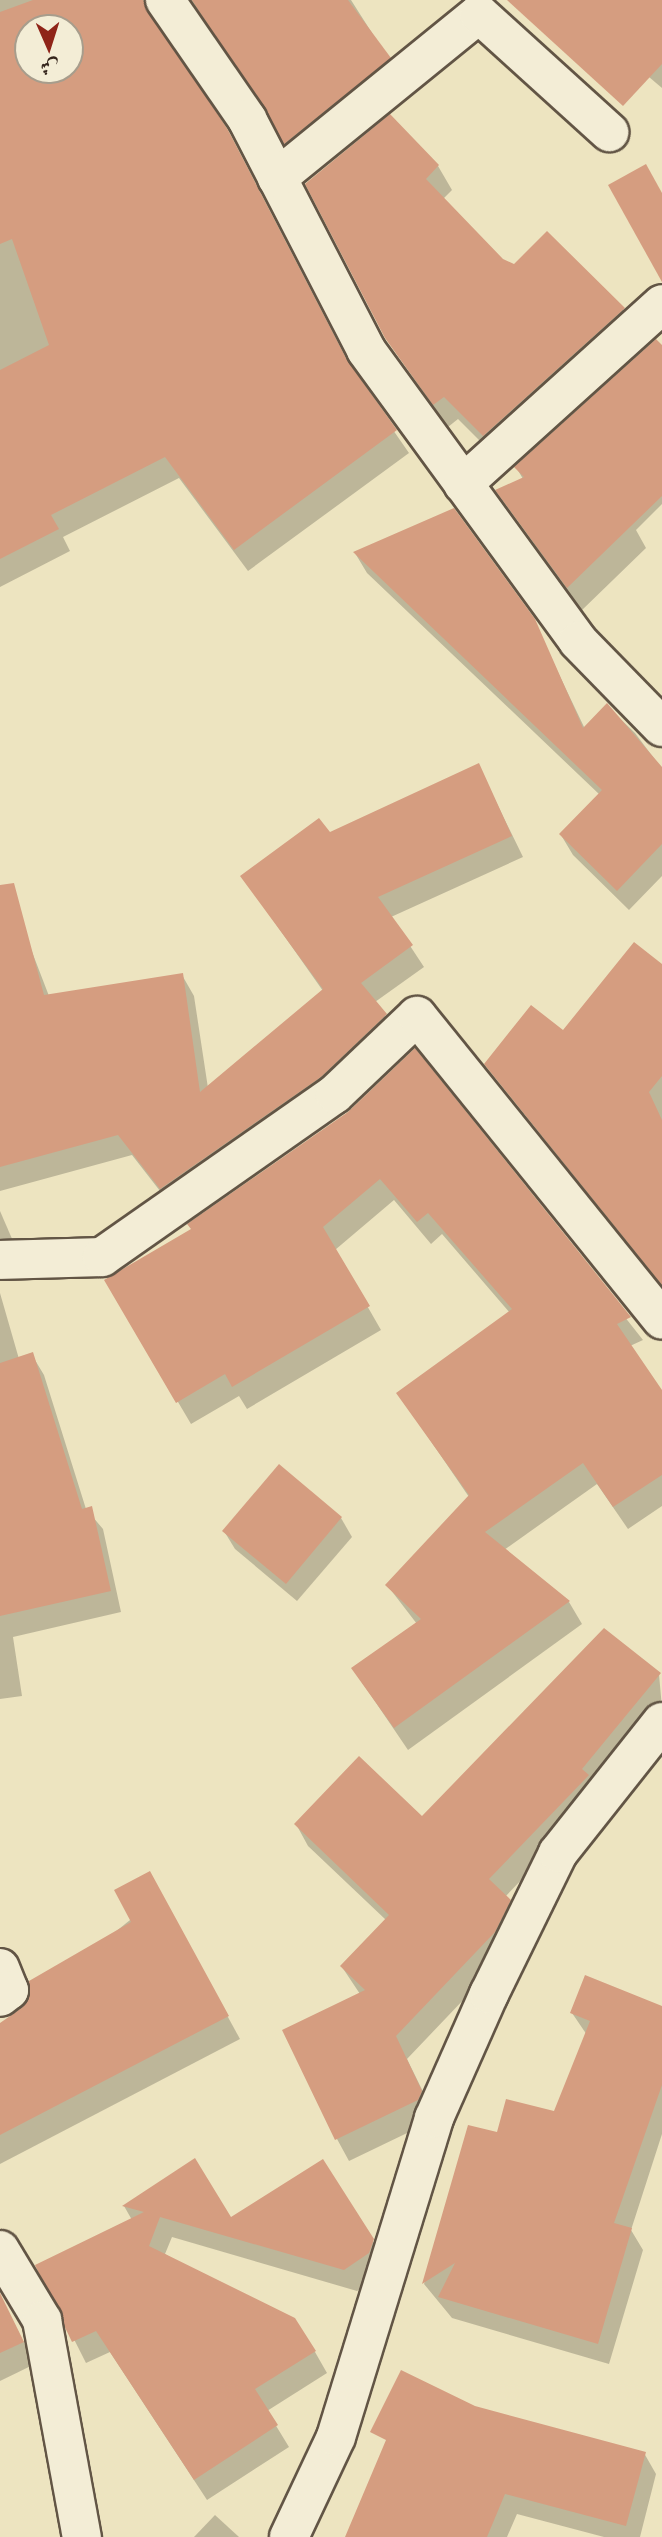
<!DOCTYPE html>
<meta charset="utf-8">
<style>
body{margin:0}
#map{position:relative;width:662px;height:2537px;overflow:hidden;background:#ede4c0;font-family:"Gentium Book Plus",Amiri,serif}
div>[style]{position:absolute}
[style*='--x']{left:calc(var(--x)*1px);top:calc(var(--y)*1px);width:calc(var(--w)*1px);rotate:calc(var(--a)*1deg)}
.shadow>*{inset:0;background:#0003}
.building>*{inset:0;background:#d59d80}
.roads{filter:drop-shadow(2px 0 #625545) drop-shadow(-2px 0 #625545) drop-shadow(0 2px #625545) drop-shadow(0 -2px #625545)}
.minor>*{height:38px;margin:-19px;padding:0 19px;transform-origin:19px;border-radius:19px;background:#f3edd6}
span{translate:-50% -50%;white-space:nowrap;text-align:center;line-height:1.15;-webkit-text-stroke:7px #f3edd6;paint-order:stroke}
.north{position:absolute;left:14px;top:14px;width:70px;height:70px;box-sizing:border-box;background:#f3edd6;border:2px solid #a79d8c;border-radius:50%;rotate:177deg;font-size:19px;font-weight:700;line-height:28px;text-align:center;color:#34251c}
.north::after{content:'';display:block;margin:auto;width:24px;height:32px;background:#8f2418;clip-path:polygon(50% 0,100% 100%,50% 72%,0 100%)}
</style>
<div id="map">
<div class="shadow">
<div style="clip-path:polygon(evenodd,0 0,175px 0,155px 23px,350px 368px,409px 453px,248px 571px,179px 478px,63px 537px,70px 551px,0 587px,0 0,28px 28px,70px 28px,70px 70px,28px 70px,28px 28px)"></div>
<div style="clip-path:polygon(177px 0,351px 0,402px 80px,298px 165px,197px 9px)"></div>
<div style="clip-path:polygon(562px 0,662px 0,662px 88px,565px 6px)"></div>
<div style="clip-path:polygon(390px 117px,438px 166px,452px 190px,443px 199px,502px 260px,623px 309px,637px 333px,498px 459px,458px 419px,448px 427px,386px 338px)"></div>
<div style="clip-path:polygon(662px 348px,662px 504px,636px 530px,646px 548px,581px 611px,497px 490px,523px 479px,516px 467px)"></div>
<div style="clip-path:polygon(355px 553px,533px 620px,585px 729px,607px 706px,635px 733px,662px 769px,662px 876px,629px 910px,573px 855px,561px 835px,600px 795px,367px 573px)"></div>
<div style="clip-path:polygon(478px 765px,523px 857px,391px 917px,424px 967px,375px 1002px,398px 1036px,174px 1209px,132px 1155px,0 1191px,0 952px,29px 944px,49px 996px,182px 975px,194px 996px,208px 1088px,323px 991px,242px 876px)"></div>
<div style="clip-path:polygon(662px 967px,662px 1289px,486px 1064px,564px 1033px)"></div>
<div style="clip-path:polygon(415px 1051px,643px 1340px,630px 1346px,662px 1393px,662px 1506px,628px 1529px,597px 1484px,504px 1550px,569px 1602px,582px 1624px,408px 1750px,353px 1669px,417px 1624px,387px 1585px,469px 1497px,398px 1393px,510px 1313px,442px 1234px,431px 1244px,394px 1200px,335px 1250px,381px 1330px,247px 1409px,239px 1396px,191px 1424px,106px 1280px,193px 1230px,349px 1113px)"></div>
<div style="clip-path:polygon(0 1211px,16px 1248px,0 1255px)"></div>
<div style="clip-path:polygon(0 1293px,19px 1359px,32px 1355px,44px 1375px,86px 1509px,103px 1529px,121px 1612px,13px 1637px,22px 1696px,0 1699px)"></div>
<div style="clip-path:polygon(279px 1466px,341px 1518px,352px 1537px,297px 1601px,235px 1549px,224px 1531px)"></div>
<div style="clip-path:polygon(659px 1674px,662px 1708px,600px 1798px,505px 1897px,522px 1923px,507px 1954px,407px 2059px,434px 2114px,430px 2122px,349px 2161px,337px 2139px,360px 1994px,342px 1967px,386px 1920px,308px 1846px,296px 1824px,422px 1818px)"></div>
<div style="clip-path:polygon(161px 1895px,240px 2039px,0 2164px,0 2025px)"></div>
<div style="clip-path:polygon(662px 2008px,662px 2134px,631px 2230px,643px 2250px,609px 2364px,452px 2318px,424px 2284px,469px 2127px,499px 2134px,555px 2113px,587px 2035px,572px 2013px)"></div>
<div style="clip-path:polygon(124px 2206px,372px 2240px,385px 2262px,381px 2275px,357px 2291px,172px 2237px,165px 2254px,315px 2352px,327px 2373px,267px 2411px,289px 2447px,207px 2500px,110px 2352px,86px 2363px,37px 2266px,132px 2220px)"></div>
<div style="clip-path:polygon(0 2296px,35px 2364px,0 2381px)"></div>
<div style="clip-path:polygon(474px 2408px,644px 2453px,656px 2474px,640px 2537px,604px 2537px,517px 2514px,507px 2537px,361px 2537px)"></div>
<div style="clip-path:polygon(215px 2515px,239px 2537px,194px 2537px)"></div>
</div>
<div class="building">
<div style="clip-path:polygon(evenodd,33px 0,143px 0,228px 130px,347px 360px,397px 430px,234px 550px,165px 457px,51px 515px,59px 529px,0 559px,0 370px,49px 345px,12px 239px,0 244px,0 12px,33px 0,28px 28px,70px 28px,70px 70px,28px 70px,28px 28px)"></div>
<div style="clip-path:polygon(192px 0,348px 0,391px 58px,284px 144px)"></div>
<div style="clip-path:polygon(507px 0,662px 0,662px 64px,623px 106px)"></div>
<div style="clip-path:polygon(390px 114px,439px 165px,426px 179px,503px 259px,514px 264px,547px 231px,625px 308px,483px 436px,444px 397px,433px 405px,385px 338px,305px 184px)"></div>
<div style="clip-path:polygon(646px 164px,662px 193px,662px 282px,608px 185px)"></div>
<div style="clip-path:polygon(656px 339px,662px 345px,662px 496px,567px 588px,495px 490px,524px 477px,514px 467px)"></div>
<div style="clip-path:polygon(454px 508px,535px 619px,583px 728px,607px 703px,662px 767px,662px 844px,617px 891px,559px 834px,602px 790px,353px 552px)"></div>
<div style="clip-path:polygon(479px 763px,512px 836px,378px 897px,413px 945px,361px 983px,387px 1014px,321px 1077px,160px 1189px,118px 1135px,0 1167px,0 885px,14px 883px,44px 995px,183px 973px,200px 1092px,323px 989px,240px 876px,319px 818px,330px 832px)"></div>
<div style="clip-path:polygon(634px 942px,662px 964px,662px 1076px,649px 1092px,662px 1120px,662px 1285px,484px 1064px,531px 1005px,563px 1030px)"></div>
<div style="clip-path:polygon(415px 1048px,631px 1317px,617px 1324px,662px 1390px,662px 1475px,613px 1507px,583px 1463px,485px 1532px,570px 1601px,394px 1728px,351px 1668px,421px 1619px,385px 1585px,469px 1495px,396px 1393px,512px 1309px,428px 1213px,417px 1222px,380px 1179px,323px 1227px,370px 1306px,232px 1387px,225px 1374px,176px 1403px,104px 1280px,191px 1229px,187px 1224px,348px 1112px)"></div>
<div style="clip-path:polygon(33px 1352px,82px 1509px,92px 1506px,111px 1591px,0 1616px,0 1363px)"></div>
<div style="clip-path:polygon(279px 1464px,342px 1517px,286px 1584px,222px 1531px)"></div>
<div style="clip-path:polygon(604px 1628px,661px 1673px,582px 1769px,589px 1775px,489px 1879px,511px 1900px,495px 1932px,396px 2036px,422px 2091px,418px 2100px,335px 2140px,282px 2030px,365px 1990px,340px 1966px,389px 1915px,294px 1824px,359px 1756px,422px 1816px)"></div>
<div style="clip-path:polygon(150px 1871px,229px 2016px,0 2135px,0 2023px,23px 2007px,29px 1981px,131px 1922px,114px 1890px)"></div>
<div style="clip-path:polygon(585px 1975px,662px 2006px,662px 2085px,614px 2223px,632px 2228px,598px 2344px,438px 2297px,455px 2263px,422px 2284px,468px 2125px,497px 2132px,506px 2099px,554px 2111px,590px 2021px,570px 2013px)"></div>
<div style="clip-path:polygon(195px 2158px,231px 2217px,323px 2159px,374px 2239px,369px 2253px,344px 2270px,160px 2217px,149px 2246px,295px 2318px,316px 2351px,255px 2389px,278px 2425px,194px 2480px,96px 2331px,72px 2342px,35px 2265px,144px 2212px,122px 2206px)"></div>
<div style="clip-path:polygon(0 2293px,24px 2342px,0 2353px)"></div>
<div style="clip-path:polygon(401px 2370px,475px 2406px,646px 2452px,626px 2526px,505px 2494px,487px 2537px,345px 2537px,386px 2440px,370px 2432px)"></div>
</div>
<div class="roads">
<div class="minor">
<div style="--x:165;--y:0;--w:145;--a:55.4"></div>
<div style="--x:247;--y:119;--w:260;--a:62.7"></div>
<div style="--x:366;--y:350;--w:360;--a:53.9"></div>
<div style="--x:578;--y:641;--w:120;--a:45.7"></div>
<div style="--x:277;--y:178;--w:260;--a:-39.1"></div>
<div style="--x:479;--y:14;--w:176;--a:42.2"></div>
<div style="--x:463;--y:484;--w:268;--a:-42.1"></div>
<div style="--x:0;--y:1260;--w:102;--a:-1.7"></div>
<div style="--x:102;--y:1257;--w:284;--a:-35"></div>
<div style="--x:335;--y:1094;--w:113;--a:-43.6"></div>
<div style="--x:417;--y:1016;--w:390;--a:51.1"></div>
<div style="--x:0;--y:1968;--w:24;--a:68"></div>
<div style="--x:9;--y:1990;--w:11;--a:142"></div>
<div style="--x:0;--y:2250;--w:82;--a:59"></div>
<div style="--x:42;--y:2320;--w:221;--a:79.6"></div>
<div style="--x:289;--y:2537;--w:110;--a:-64.8"></div>
<div style="--x:336;--y:2437;--w:334;--a:-72.9"></div>
<div style="--x:434;--y:2118;--w:136;--a:-66.1"></div>
<div style="--x:489;--y:1994;--w:157;--a:-63.9"></div>
<div style="--x:558;--y:1853;--w:167;--a:-51.6"></div>
</div>
</div>
<div class="north">ش</div>
</div>
